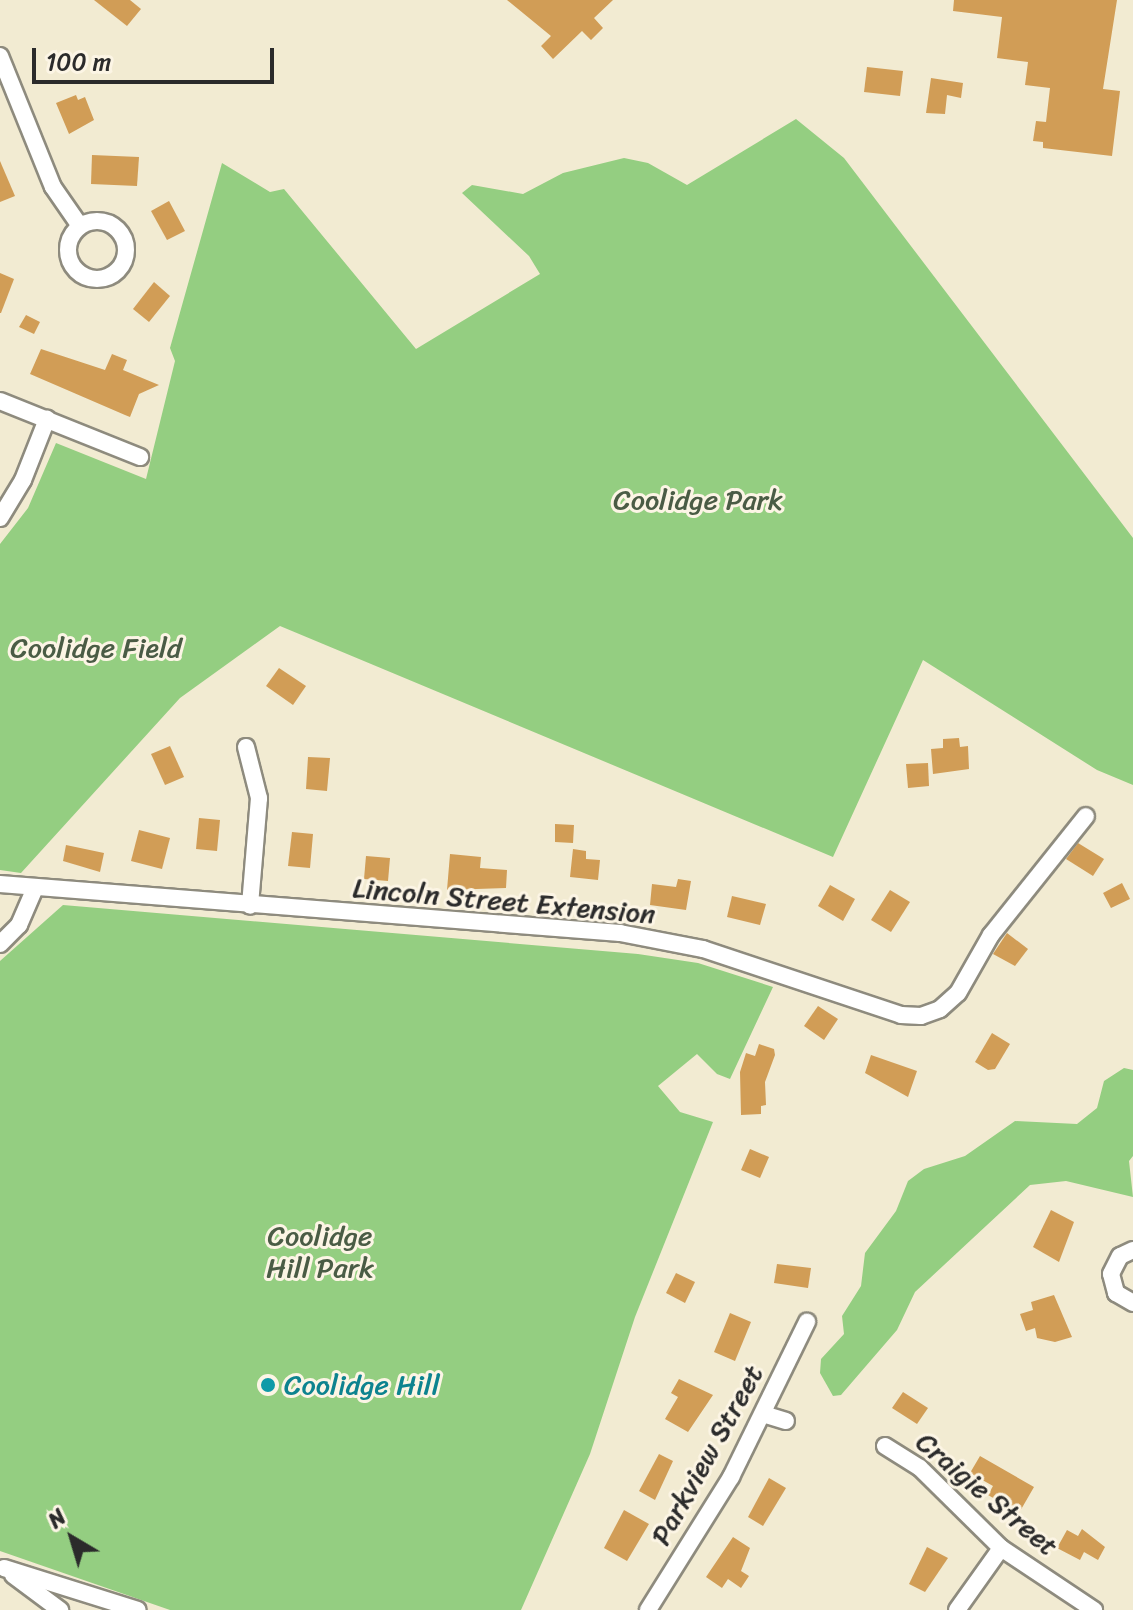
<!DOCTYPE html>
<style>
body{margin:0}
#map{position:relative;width:1133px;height:1610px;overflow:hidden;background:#f2ebd2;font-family:Sriracha,sans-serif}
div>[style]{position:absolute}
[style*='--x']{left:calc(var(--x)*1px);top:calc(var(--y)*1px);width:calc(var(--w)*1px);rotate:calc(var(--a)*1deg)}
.green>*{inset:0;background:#94ce81}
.building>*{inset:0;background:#d19d56}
.roads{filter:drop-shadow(2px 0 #8e8b7e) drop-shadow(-2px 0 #8e8b7e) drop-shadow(0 2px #8e8b7e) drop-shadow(0 -2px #8e8b7e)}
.minor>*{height:16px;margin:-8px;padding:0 8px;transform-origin:8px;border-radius:8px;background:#fff}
.minor>.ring{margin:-8px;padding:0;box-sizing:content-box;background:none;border:16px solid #fff;border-radius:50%}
.dots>*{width:22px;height:22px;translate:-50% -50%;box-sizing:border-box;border:4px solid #fcf5e5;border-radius:50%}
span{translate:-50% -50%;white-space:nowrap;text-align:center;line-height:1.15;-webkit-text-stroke:6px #fcf5e5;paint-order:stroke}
.park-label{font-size:28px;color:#4a5c45}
.street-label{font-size:28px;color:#2b2b2b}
.culture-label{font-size:28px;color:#0d838f}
.left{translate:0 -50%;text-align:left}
.north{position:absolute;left:32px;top:1498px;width:80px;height:80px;-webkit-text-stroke:6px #fcf5e5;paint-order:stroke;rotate:322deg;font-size:22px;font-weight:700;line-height:32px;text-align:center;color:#2b2b2b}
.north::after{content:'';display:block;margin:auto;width:28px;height:36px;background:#2b2b2b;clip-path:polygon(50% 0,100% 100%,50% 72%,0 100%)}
.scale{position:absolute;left:32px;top:48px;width:242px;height:36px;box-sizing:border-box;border:4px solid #2b2b2b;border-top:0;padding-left:10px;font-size:24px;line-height:28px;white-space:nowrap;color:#2b2b2b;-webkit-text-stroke:6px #fcf5e5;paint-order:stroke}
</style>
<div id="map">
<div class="green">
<div style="clip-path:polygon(796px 119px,844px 158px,1133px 538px,1133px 785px,1097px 770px,923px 660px,833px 857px,280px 626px,180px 698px,21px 873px,0 870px,0 544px,28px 508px,56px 443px,146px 479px,175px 361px,170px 348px,222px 163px,270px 192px,284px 189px,416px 349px,540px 274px,529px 256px,462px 193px,472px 185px,523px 194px,563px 173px,624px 158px,648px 163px,687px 185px)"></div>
<div style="clip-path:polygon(63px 905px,638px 954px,698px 963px,773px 987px,730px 1079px,717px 1074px,697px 1054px,658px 1086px,680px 1112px,713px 1122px,635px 1317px,590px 1454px,521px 1610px,170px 1610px,0 1551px,0 961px)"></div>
<div style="clip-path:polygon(1124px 1068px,1133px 1070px,1133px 1156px,1129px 1161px,1133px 1197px,1066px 1181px,1030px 1185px,915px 1292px,897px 1330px,841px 1395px,833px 1396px,820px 1373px,821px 1359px,844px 1334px,842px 1316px,861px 1286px,865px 1253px,896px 1211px,908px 1181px,924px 1169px,965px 1156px,1015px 1121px,1077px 1124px,1097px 1108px,1104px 1081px)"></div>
</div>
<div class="building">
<div style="clip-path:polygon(94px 0,130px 0,141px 9px,127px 26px)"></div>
<div style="clip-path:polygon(507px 0,613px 0,594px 18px,603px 28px,591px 40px,582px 31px,553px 59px,541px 46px,551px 36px)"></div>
<div style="clip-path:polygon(954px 0,1117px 0,1103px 89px,1120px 91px,1112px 156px,1043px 148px,1043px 142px,1033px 141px,1036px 121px,1046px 122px,1050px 88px,1025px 85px,1028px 62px,997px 58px,1002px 17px,953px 11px)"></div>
<div style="clip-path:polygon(867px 67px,903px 71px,900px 96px,864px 92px)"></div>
<div style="clip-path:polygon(931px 78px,963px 83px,961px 98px,947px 95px,945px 114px,926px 113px)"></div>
<div style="clip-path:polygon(76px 95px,78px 100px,85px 97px,94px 120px,69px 134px,56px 103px)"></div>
<div style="clip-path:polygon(92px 155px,139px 157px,137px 186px,91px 184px)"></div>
<div style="clip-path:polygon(0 161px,15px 196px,0 202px)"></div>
<div style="clip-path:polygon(169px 201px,185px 231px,167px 240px,151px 211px)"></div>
<div style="clip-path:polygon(0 273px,14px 279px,1px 313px,0 313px)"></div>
<div style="clip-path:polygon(154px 282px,170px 296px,149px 322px,133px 309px)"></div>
<div style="clip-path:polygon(26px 315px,40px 322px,34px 334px,19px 327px)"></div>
<div style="clip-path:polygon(41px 349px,105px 370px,112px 354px,127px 360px,123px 370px,159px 385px,139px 394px,130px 417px,125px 415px,30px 374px)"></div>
<div style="clip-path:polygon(279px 668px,306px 686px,293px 705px,266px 686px)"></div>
<div style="clip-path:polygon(959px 738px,960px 747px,968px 746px,969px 769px,933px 774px,931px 749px,943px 748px,943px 739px)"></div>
<div style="clip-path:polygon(170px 746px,184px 777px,165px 785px,151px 754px)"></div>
<div style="clip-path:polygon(308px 757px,330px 758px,327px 791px,306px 789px)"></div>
<div style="clip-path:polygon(928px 763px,929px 786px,908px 788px,906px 764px)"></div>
<div style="clip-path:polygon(199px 818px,220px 820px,217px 851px,196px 849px)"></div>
<div style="clip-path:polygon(555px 824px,574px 825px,573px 843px,555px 842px)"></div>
<div style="clip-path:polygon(139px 830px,170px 838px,162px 869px,131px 861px)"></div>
<div style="clip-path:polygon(292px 832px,313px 834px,310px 868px,288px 866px)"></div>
<div style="clip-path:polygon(1078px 843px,1104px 859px,1093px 876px,1066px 859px)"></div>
<div style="clip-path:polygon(66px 845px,104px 853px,100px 872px,63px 861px)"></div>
<div style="clip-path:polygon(573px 849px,586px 851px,586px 859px,600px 860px,598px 880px,570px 877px)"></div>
<div style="clip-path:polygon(450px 854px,481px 857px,480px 868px,507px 870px,506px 888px,447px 890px)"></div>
<div style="clip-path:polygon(366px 856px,390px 858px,388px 881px,364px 879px)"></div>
<div style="clip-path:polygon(678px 879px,691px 881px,686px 910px,650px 905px,652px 884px,676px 887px)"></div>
<div style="clip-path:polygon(1122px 883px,1130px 899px,1111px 908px,1103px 893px)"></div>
<div style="clip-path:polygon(830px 885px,855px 899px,843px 921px,818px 906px)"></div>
<div style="clip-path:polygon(890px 890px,910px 902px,891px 932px,871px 920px)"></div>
<div style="clip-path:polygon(732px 896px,766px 904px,760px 925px,727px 917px)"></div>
<div style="clip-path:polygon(1007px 933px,1028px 949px,1015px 966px,993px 954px)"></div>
<div style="clip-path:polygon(818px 1006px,838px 1019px,824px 1040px,804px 1026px)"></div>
<div style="clip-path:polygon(992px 1033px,1010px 1044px,995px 1069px,988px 1070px,975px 1062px)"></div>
<div style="clip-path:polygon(759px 1044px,774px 1049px,775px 1055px,765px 1082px,766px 1105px,761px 1106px,761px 1114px,741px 1115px,740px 1072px,746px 1053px,755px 1056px)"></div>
<div style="clip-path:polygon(871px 1055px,917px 1071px,908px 1097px,865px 1073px)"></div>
<div style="clip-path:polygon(750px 1149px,769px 1157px,760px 1178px,741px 1170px)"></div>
<div style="clip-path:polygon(1051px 1210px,1074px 1222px,1059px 1262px,1033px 1247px)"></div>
<div style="clip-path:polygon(777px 1264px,811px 1268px,808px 1288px,774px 1283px)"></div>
<div style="clip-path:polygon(676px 1273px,695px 1282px,685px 1303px,666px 1293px)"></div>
<div style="clip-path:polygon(1054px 1295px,1072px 1337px,1055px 1342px,1037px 1338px,1035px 1328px,1026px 1331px,1020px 1314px,1033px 1310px,1031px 1302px)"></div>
<div style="clip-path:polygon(730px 1313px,751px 1322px,735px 1361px,714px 1352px)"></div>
<div style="clip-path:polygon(679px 1379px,713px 1395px,688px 1432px,665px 1419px,678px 1397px,671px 1393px)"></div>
<div style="clip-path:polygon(903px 1392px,928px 1408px,917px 1424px,892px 1408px)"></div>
<div style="clip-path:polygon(659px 1454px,673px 1461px,655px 1500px,639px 1491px)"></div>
<div style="clip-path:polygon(980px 1456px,1034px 1487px,1019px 1513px,988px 1495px,993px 1486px,970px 1473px)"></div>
<div style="clip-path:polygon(769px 1478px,786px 1488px,763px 1526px,748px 1517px)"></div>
<div style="clip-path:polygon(624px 1510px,649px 1524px,627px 1561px,604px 1548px)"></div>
<div style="clip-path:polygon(1082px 1529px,1105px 1547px,1098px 1560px,1084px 1552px,1080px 1560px,1057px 1548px,1067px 1530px,1078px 1536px)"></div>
<div style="clip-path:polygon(733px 1537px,750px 1548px,741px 1571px,749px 1576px,741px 1588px,728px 1579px,722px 1588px,706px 1577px)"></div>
<div style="clip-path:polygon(927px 1547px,948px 1558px,925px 1592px,909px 1584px)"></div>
</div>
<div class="roads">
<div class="minor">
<div style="--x:0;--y:56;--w:141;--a:68"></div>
<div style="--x:53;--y:187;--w:47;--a:55.3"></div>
<div class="ring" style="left:68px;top:221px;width:42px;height:42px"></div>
<div style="--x:0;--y:401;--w:151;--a:21.8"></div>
<div style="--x:0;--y:518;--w:44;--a:-58.8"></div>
<div style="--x:23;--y:480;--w:66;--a:-68.5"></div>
<div style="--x:246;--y:747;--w:53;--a:75.7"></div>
<div style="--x:259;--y:798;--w:108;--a:94.8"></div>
<div style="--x:0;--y:884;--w:622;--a:4.52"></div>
<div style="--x:620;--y:933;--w:85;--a:10.9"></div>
<div style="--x:703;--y:949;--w:209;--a:18.4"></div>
<div style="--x:901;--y:1015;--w:20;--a:3"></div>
<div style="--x:921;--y:1016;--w:20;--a:-20"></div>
<div style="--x:940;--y:1009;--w:24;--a:-42"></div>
<div style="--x:958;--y:993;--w:67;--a:-60.4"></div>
<div style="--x:991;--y:935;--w:152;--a:-51.4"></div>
<div style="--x:0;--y:944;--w:27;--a:-45"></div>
<div style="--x:19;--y:925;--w:40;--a:-66.6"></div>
<div style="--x:1133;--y:1250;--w:14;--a:155"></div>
<div style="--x:1120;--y:1256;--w:20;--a:117"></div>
<div style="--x:1111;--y:1274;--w:20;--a:75"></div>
<div style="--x:1116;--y:1293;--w:20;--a:30"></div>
<div style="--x:763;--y:1414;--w:24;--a:17"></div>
<div style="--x:885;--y:1446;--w:41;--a:32.2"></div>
<div style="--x:920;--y:1468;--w:114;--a:44.6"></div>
<div style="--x:1001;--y:1548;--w:112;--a:33.7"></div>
<div style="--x:4;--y:1568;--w:140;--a:17.4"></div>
<div style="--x:13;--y:1575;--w:59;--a:36.7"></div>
<div style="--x:648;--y:1610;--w:157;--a:-58"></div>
<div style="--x:731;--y:1477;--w:173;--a:-63.9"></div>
<div style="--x:957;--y:1610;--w:76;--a:-54.6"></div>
</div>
</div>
<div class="dots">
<div style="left:268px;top:1385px;background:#0f9aa8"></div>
</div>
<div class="park-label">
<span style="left:698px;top:500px">Coolidge Park</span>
<span style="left:96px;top:648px">Coolidge Field</span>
<span style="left:320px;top:1252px">Coolidge<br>Hill Park</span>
</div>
<div class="street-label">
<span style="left:504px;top:901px;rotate:5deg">Lincoln Street Extension</span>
<span style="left:707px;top:1455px;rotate:-61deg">Parkview Street</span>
<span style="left:987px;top:1494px;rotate:40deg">Craigie Street</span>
</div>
<div class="culture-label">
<span class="left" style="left:284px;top:1385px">Coolidge Hill</span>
</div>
<div class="north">N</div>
<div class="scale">100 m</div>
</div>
